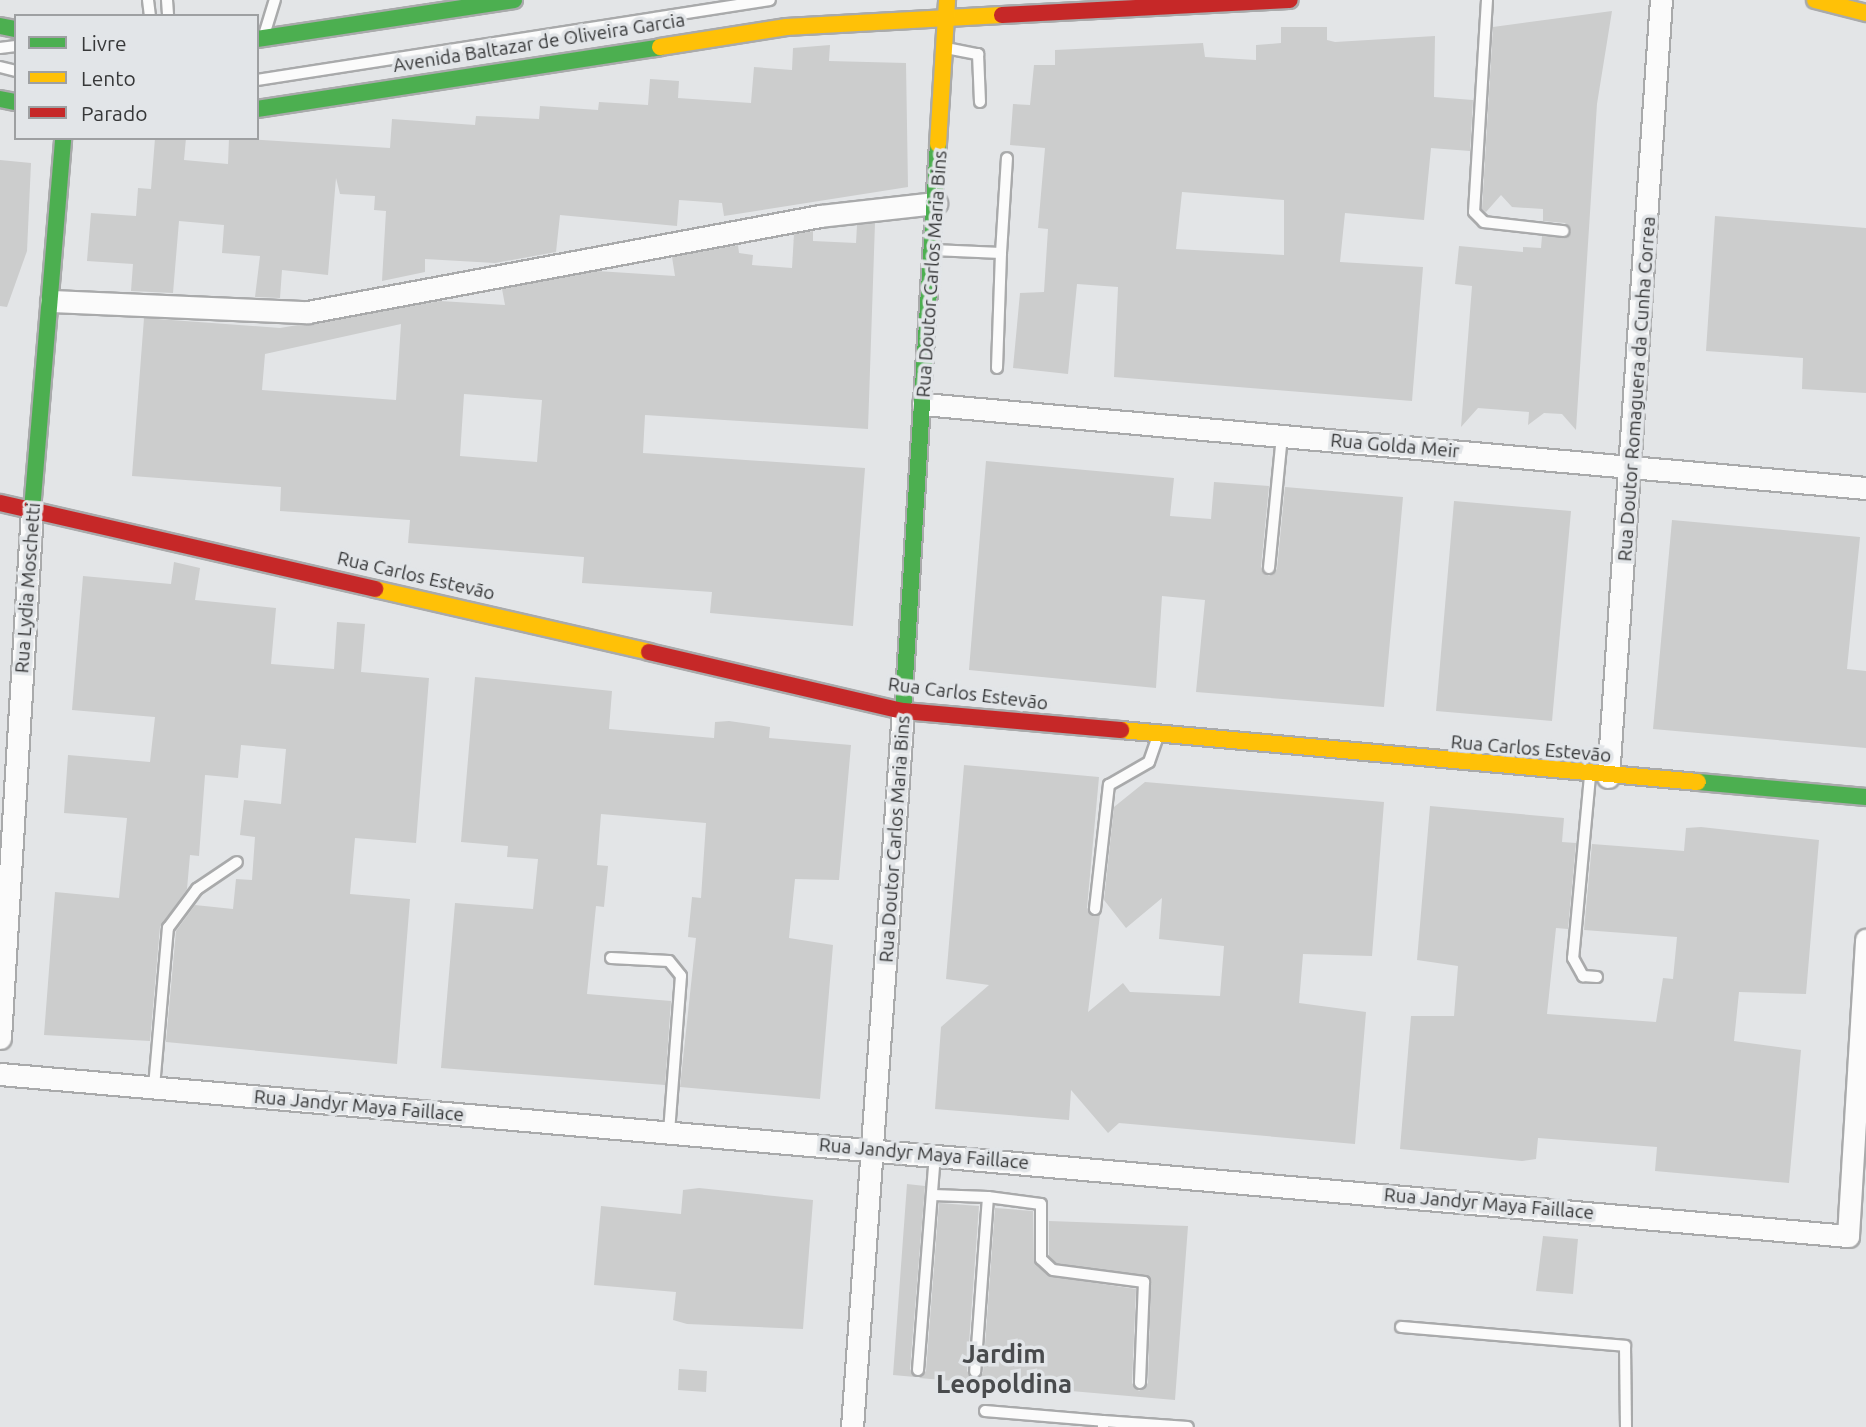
<!DOCTYPE html>
<meta charset="utf-8">
<style>
body{margin:0}
#map{position:relative;width:1866px;height:1427px;overflow:hidden;background:#e3e5e7;font-family:Ubuntu,sans-serif}
div>[style]{position:absolute}
[style*='--x']{left:calc(var(--x)*1px);top:calc(var(--y)*1px);width:calc(var(--w)*1px);rotate:calc(var(--a)*1deg)}
.building>*{inset:0;background:#cccdcd}
.roads{filter:drop-shadow(2px 0 #a9aaab) drop-shadow(-2px 0 #a9aaab) drop-shadow(0 2px #a9aaab) drop-shadow(0 -2px #a9aaab)}
.lane>*{height:10px;margin:-5px;padding:0 5px;transform-origin:5px;border-radius:5px;background:#fbfbfb}
.street>*{height:21px;margin:-10.5px;padding:0 10.5px;transform-origin:10.5px;border-radius:10.5px;background:#fbfbfb}
.fast>*{height:16px;margin:-8px;padding:0 8px;transform-origin:8px;border-radius:8px;background:#4caf50}
.slow>*{height:16px;margin:-8px;padding:0 8px;transform-origin:8px;border-radius:8px;background:#ffc107}
.jam>*{height:16px;margin:-8px;padding:0 8px;transform-origin:8px;border-radius:8px;background:#c62828}
span{translate:-50% -50%;white-space:nowrap;text-align:center;line-height:1.15;-webkit-text-stroke:7px #e2e5e8;paint-order:stroke}
.street-label{font-size:19px;color:#373839}
.district-label{font-size:26px;color:#494b4d;font-weight:700}
.legend{position:absolute;left:14px;top:14px;width:245px;height:126px;box-sizing:border-box;background:#e2e5e8;border:2px solid #9ea0a2;margin:0;padding:9px 12px;list-style:none;font-size:21px;color:#373839}
.legend li{display:flex;align-items:center;gap:14px;height:35px}
.legend b{width:35px;border:2px solid #9ea0a2}
</style>
<div id="map">
<div class="building">
<div style="clip-path:polygon(1612px 11px,1597px 104px,1576px 430px,1562px 414px,1544px 413px,1528px 425px,1529px 412px,1478px 408px,1461px 427px,1472px 286px,1455px 284px,1459px 246px,1523px 252px,1523px 247px,1541px 248px,1542px 236px,1565px 238px,1571px 231px,1565px 223px,1543px 221px,1543px 209px,1512px 207px,1501px 195px,1486px 212px,1482px 209px,1493px 27px)"></div>
<div style="clip-path:polygon(evenodd,1281px 27px,1327px 27px,1327px 40px,1335px 42px,1435px 36px,1434px 97px,1473px 100px,1470px 151px,1431px 148px,1424px 220px,1345px 213px,1340px 262px,1423px 267px,1412px 401px,1114px 377px,1118px 287px,1077px 284px,1068px 374px,1013px 368px,1020px 293px,1044px 292px,1048px 229px,1038px 228px,1045px 148px,1010px 145px,1013px 104px,1030px 105px,1034px 65px,1055px 65px,1055px 50px,1203px 43px,1205px 57px,1256px 60px,1256px 45px,1281px 43px,1281px 27px,1182px 192px,1284px 200px,1284px 255px,1176px 249px,1182px 192px)"></div>
<div style="clip-path:polygon(830px 45px,829px 61px,906px 63px,908px 187px,724px 216px,722px 203px,679px 200px,677px 226px,560px 215px,556px 252px,495px 263px,425px 259px,425px 272px,382px 281px,386px 211px,374px 210px,375px 196px,340px 194px,336px 178px,328px 275px,282px 270px,280px 298px,255px 297px,260px 256px,222px 253px,224px 225px,179px 221px,173px 293px,131px 291px,133px 264px,87px 261px,91px 213px,136px 216px,138px 188px,151px 189px,155px 138px,186px 138px,184px 160px,228px 164px,229px 138px,390px 148px,392px 119px,475px 125px,476px 116px,539px 119px,540px 106px,598px 110px,599px 102px,648px 105px,650px 79px,679px 81px,678px 98px,751px 103px,754px 67px,792px 70px,793px 48px)"></div>
<div style="clip-path:polygon(0 160px,31px 163px,27px 251px,7px 307px,0 306px)"></div>
<div style="clip-path:polygon(1715px 216px,1866px 228px,1866px 393px,1802px 389px,1803px 358px,1706px 351px)"></div>
<div style="clip-path:polygon(evenodd,875px 223px,868px 429px,645px 415px,643px 453px,865px 468px,853px 626px,710px 613px,712px 592px,582px 583px,584px 557px,408px 543px,410px 520px,280px 511px,281px 487px,132px 476px,144px 318px,280px 328px,440px 301px,505px 305px,502px 289px,597px 271px,675px 276px,672px 257px,738px 245px,739px 253px,753px 255px,752px 265px,792px 268px,794px 234px,813px 231px,813px 241px,856px 243px,857px 225px,875px 223px,401px 324px,396px 400px,262px 390px,265px 354px,401px 324px,875px 223px,464px 394px,542px 400px,537px 462px,460px 456px,464px 394px)"></div>
<div style="clip-path:polygon(986px 461px,1174px 478px,1170px 516px,1211px 519px,1214px 482px,1269px 486px,1261px 567px,1269px 576px,1277px 569px,1285px 487px,1403px 497px,1384px 707px,1196px 692px,1205px 600px,1162px 596px,1156px 688px,969px 670px)"></div>
<div style="clip-path:polygon(1454px 501px,1571px 511px,1552px 721px,1436px 711px)"></div>
<div style="clip-path:polygon(1672px 520px,1860px 537px,1847px 669px,1866px 671px,1866px 748px,1653px 729px)"></div>
<div style="clip-path:polygon(174px 562px,200px 568px,195px 600px,276px 608px,271px 664px,334px 669px,337px 622px,365px 624px,361px 672px,429px 678px,416px 843px,355px 838px,350px 894px,410px 899px,397px 1064px,166px 1042px,176px 931px,195px 905px,233px 909px,236px 879px,252px 880px,255px 837px,240px 835px,244px 800px,281px 804px,286px 749px,241px 745px,238px 778px,205px 775px,199px 856px,190px 855px,187px 889px,160px 927px,150px 1041px,44px 1035px,55px 892px,119px 898px,127px 818px,64px 813px,68px 755px,150px 762px,155px 717px,72px 710px,83px 576px,171px 584px)"></div>
<div style="clip-path:polygon(475px 677px,612px 691px,609px 729px,714px 738px,715px 722px,729px 721px,770px 727px,769px 738px,851px 745px,839px 880px,795px 879px,789px 938px,833px 945px,820px 1099px,680px 1087px,696px 938px,688px 937px,692px 897px,701px 898px,706px 823px,601px 814px,597px 865px,608px 866px,604px 907px,596px 906px,587px 994px,671px 1001px,665px 1085px,441px 1068px,455px 903px,533px 909px,538px 859px,507px 857px,508px 846px,461px 842px)"></div>
<div style="clip-path:polygon(964px 765px,1099px 777px,1087px 908px,1100px 915px,1088px 1012px,1123px 983px,1130px 992px,1220px 996px,1224px 946px,1159px 939px,1162px 898px,1126px 928px,1104px 900px,1114px 807px,1145px 782px,1384px 802px,1372px 956px,1303px 954px,1299px 1003px,1366px 1012px,1355px 1144px,1119px 1123px,1108px 1133px,1071px 1090px,1069px 1120px,935px 1109px,941px 1027px,989px 985px,946px 979px)"></div>
<div style="clip-path:polygon(1430px 806px,1564px 818px,1562px 842px,1576px 843px,1568px 929px,1556px 928px,1547px 1014px,1656px 1022px,1663px 978px,1673px 979px,1677px 937px,1584px 930px,1592px 844px,1684px 851px,1686px 828px,1701px 827px,1819px 840px,1806px 994px,1739px 992px,1734px 1041px,1801px 1050px,1789px 1183px,1655px 1171px,1657px 1147px,1538px 1138px,1536px 1159px,1522px 1161px,1400px 1149px,1411px 1016px,1454px 1016px,1458px 966px,1417px 960px)"></div>
<div style="clip-path:polygon(907px 1184px,925px 1186px,910px 1369px,915px 1377px,893px 1375px)"></div>
<div style="clip-path:polygon(699px 1188px,813px 1200px,803px 1329px,687px 1324px,673px 1320px,676px 1292px,594px 1285px,601px 1206px,681px 1214px,683px 1190px)"></div>
<div style="clip-path:polygon(939px 1203px,979px 1206px,967px 1371px,974px 1380px,983px 1373px,995px 1208px,1033px 1211px,1034px 1262px,1048px 1276px,1136px 1289px,1132px 1383px,1139px 1391px,1148px 1383px,1151px 1278px,1056px 1263px,1049px 1256px,1049px 1221px,1188px 1226px,1175px 1400px,919px 1378px,926px 1371px)"></div>
<div style="clip-path:polygon(1543px 1236px,1578px 1239px,1573px 1294px,1536px 1291px)"></div>
<div style="clip-path:polygon(679px 1369px,707px 1371px,706px 1392px,678px 1390px)"></div>
</div>
<div class="roads">
<div class="lane">
<div style="--x:148;--y:0;--w:16;--a:83"></div>
<div style="--x:167;--y:0;--w:16;--a:86"></div>
<div style="--x:1487;--y:0;--w:212;--a:93.5"></div>
<div style="--x:1474;--y:212;--w:14;--a:45"></div>
<div style="--x:1484;--y:222;--w:80;--a:6.5"></div>
<div style="--x:265;--y:32;--w:34;--a:-73"></div>
<div style="--x:0;--y:48;--w:16;--a:-7"></div>
<div style="--x:946;--y:48;--w:33;--a:11"></div>
<div style="--x:978;--y:54;--w:48;--a:87.6"></div>
<div style="--x:0;--y:67;--w:16;--a:14"></div>
<div style="--x:257;--y:80;--w:519;--a:-8.86"></div>
<div style="--x:933;--y:250;--w:68;--a:2.5"></div>
<div style="--x:1001;--y:253;--w:115;--a:92"></div>
<div style="--x:1001;--y:253;--w:95;--a:-86.4"></div>
<div style="--x:1269;--y:568;--w:133;--a:-84.4"></div>
<div style="--x:1590;--y:776;--w:183;--a:95.3"></div>
<div style="--x:1573;--y:958;--w:21;--a:61"></div>
<div style="--x:1583;--y:976;--w:14;--a:4"></div>
<div style="--x:1095;--y:909;--w:125;--a:-83.6"></div>
<div style="--x:1109;--y:785;--w:46;--a:-29.9"></div>
<div style="--x:1149;--y:762;--w:28;--a:-71"></div>
<div style="--x:611;--y:958;--w:58;--a:3"></div>
<div style="--x:669;--y:961;--w:19;--a:51"></div>
<div style="--x:681;--y:976;--w:157;--a:94.4"></div>
<div style="--x:154;--y:1087;--w:160;--a:-85"></div>
<div style="--x:168;--y:928;--w:49;--a:-53.4"></div>
<div style="--x:197;--y:889;--w:48;--a:-34"></div>
<div style="--x:933;--y:1195;--w:55;--a:2.1"></div>
<div style="--x:988;--y:1197;--w:175;--a:94.2"></div>
<div style="--x:988;--y:1197;--w:53;--a:7.5"></div>
<div style="--x:1041;--y:1204;--w:55;--a:90"></div>
<div style="--x:1041;--y:1259;--w:16;--a:43"></div>
<div style="--x:1053;--y:1270;--w:92;--a:7.5"></div>
<div style="--x:1144;--y:1282;--w:101;--a:92.3"></div>
<div style="--x:1401;--y:1327;--w:225;--a:4.8"></div>
<div style="--x:1625;--y:1346;--w:81;--a:89.3"></div>
<div style="--x:918;--y:1370;--w:216;--a:-85.5"></div>
<div style="--x:985;--y:1411;--w:118;--a:4.8"></div>
<div style="--x:1103;--y:1427;--w:6;--a:-90"></div>
<div style="--x:1103;--y:1421;--w:85;--a:4"></div>
</div>
<div class="street">
<div style="--x:51;--y:301;--w:257;--a:2.5"></div>
<div style="--x:308;--y:312;--w:521;--a:-10.62"></div>
<div style="--x:820;--y:216;--w:117;--a:-6.4"></div>
<div style="--x:923;--y:404;--w:947;--a:5.09"></div>
<div style="--x:1608;--y:777;--w:779;--a:-86.1"></div>
<div style="--x:0;--y:1038;--w:529;--a:-86.53"></div>
<div style="--x:0;--y:1074;--w:1855;--a:5.01"></div>
<div style="--x:1848;--y:1236;--w:297;--a:-86.5"></div>
<div style="--x:852;--y:1427;--w:718;--a:-85.93"></div>
</div>
<div class="fast">
<div style="--x:0;--y:26;--w:16;--a:11"></div>
<div style="--x:257;--y:39;--w:260;--a:-8.6"></div>
<div style="--x:0;--y:99;--w:16;--a:11"></div>
<div style="--x:257;--y:109;--w:408;--a:-8.7"></div>
<div style="--x:32;--y:510;--w:373;--a:-85.2"></div>
<div style="--x:903;--y:711;--w:568;--a:-86.47"></div>
<div style="--x:1698;--y:782;--w:169;--a:5.1"></div>
</div>
<div class="slow">
<div style="--x:1815;--y:0;--w:53;--a:14.3"></div>
<div style="--x:660;--y:47;--w:128;--a:-9"></div>
<div style="--x:786;--y:27;--w:216;--a:-3.2"></div>
<div style="--x:938;--y:144;--w:144;--a:-86.4"></div>
<div style="--x:375;--y:589;--w:281;--a:12.9"></div>
<div style="--x:1121;--y:730;--w:579;--a:5.15"></div>
</div>
<div class="jam">
<div style="--x:1002;--y:15;--w:288;--a:-3"></div>
<div style="--x:0;--y:503;--w:385;--a:12.9"></div>
<div style="--x:649;--y:652;--w:261;--a:13.1"></div>
<div style="--x:903;--y:711;--w:219;--a:5"></div>
</div>
</div>
<div class="street-label">
<span style="left:539px;top:43px;rotate:-9deg">Avenida Baltazar de Oliveira Garcia</span>
<span style="left:932px;top:274px;rotate:-86deg">Rua Doutor Carlos Maria Bins</span>
<span style="left:1637px;top:389px;rotate:-86deg">Rua Doutor Romaguera da Cunha Correa</span>
<span style="left:1395px;top:446px;rotate:5deg">Rua Golda Meir</span>
<span style="left:416px;top:576px;rotate:13deg">Rua Carlos Estevão</span>
<span style="left:28px;top:588px;rotate:-86deg">Rua Lydia Moschetti</span>
<span style="left:968px;top:694px;rotate:7deg">Rua Carlos Estevão</span>
<span style="left:1531px;top:749px;rotate:5deg">Rua Carlos Estevão</span>
<span style="left:895px;top:839px;rotate:-86deg">Rua Doutor Carlos Maria Bins</span>
<span style="left:359px;top:1106px;rotate:5deg">Rua Jandyr Maya Faillace</span>
<span style="left:924px;top:1154px;rotate:5deg">Rua Jandyr Maya Faillace</span>
<span style="left:1489px;top:1204px;rotate:5deg">Rua Jandyr Maya Faillace</span>
</div>
<div class="district-label">
<span style="left:1004px;top:1369px">Jardim<br>Leopoldina</span>
</div>
<ul class="legend">
<li><b style="height:9px;background:#4caf50"></b>Livre</li>
<li><b style="height:9px;background:#ffc107"></b>Lento</li>
<li><b style="height:9px;background:#c62828"></b>Parado</li>
</ul>
</div>
